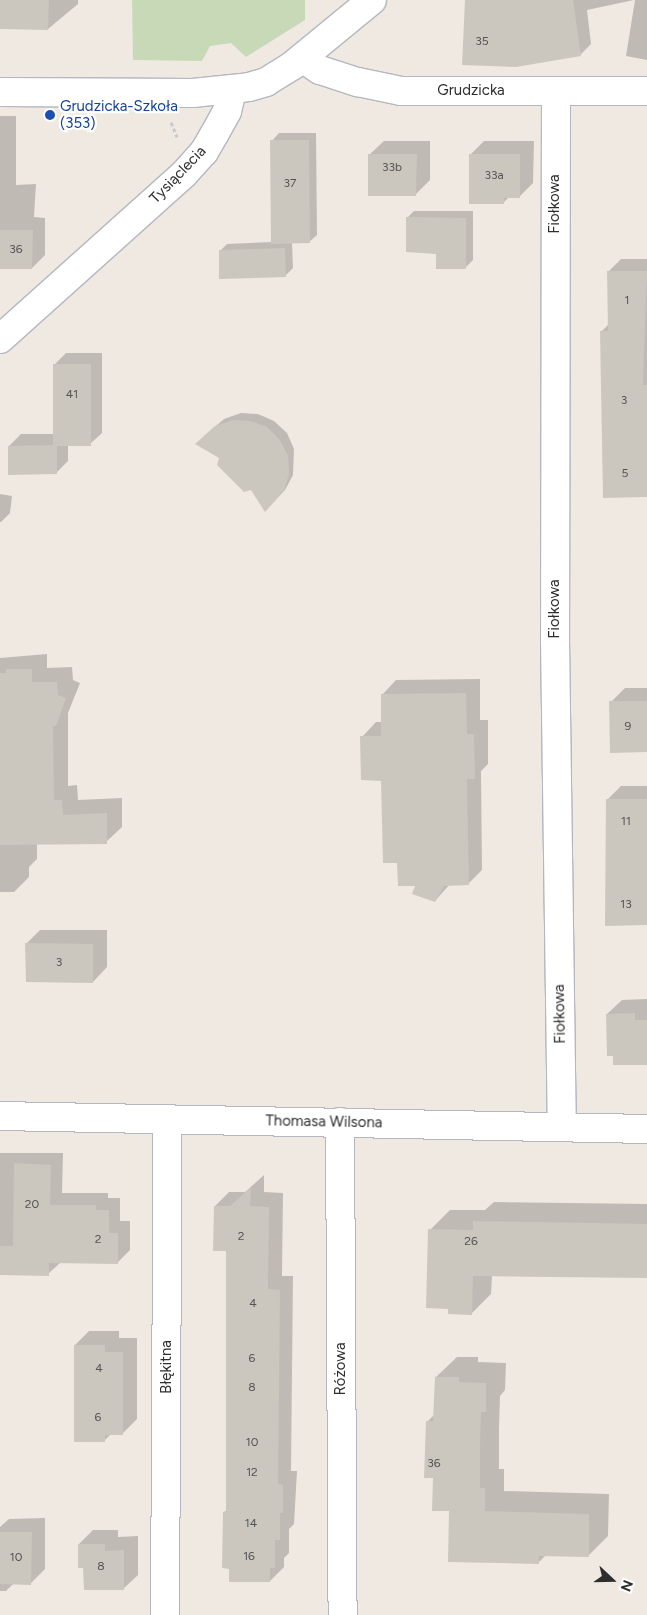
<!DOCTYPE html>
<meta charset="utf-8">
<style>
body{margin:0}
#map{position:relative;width:647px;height:1615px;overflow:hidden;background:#efe9e1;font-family:Figtree,sans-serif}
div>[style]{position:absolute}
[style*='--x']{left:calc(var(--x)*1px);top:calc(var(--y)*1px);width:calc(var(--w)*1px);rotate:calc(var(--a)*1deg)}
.cemetery>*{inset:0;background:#c8d9b8}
.shadow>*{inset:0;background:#0003}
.building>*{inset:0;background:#cbc7bf}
.path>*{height:3px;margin-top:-1.5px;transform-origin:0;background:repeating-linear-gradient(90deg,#c9c9c9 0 4px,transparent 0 6.5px)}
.roads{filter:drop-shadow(1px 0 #b4b7c1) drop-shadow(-1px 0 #b4b7c1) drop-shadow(0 1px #b4b7c1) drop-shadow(0 -1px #b4b7c1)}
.minor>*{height:28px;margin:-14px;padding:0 14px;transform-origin:14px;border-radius:14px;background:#fff}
.dots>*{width:14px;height:14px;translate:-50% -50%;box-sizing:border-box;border:2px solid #fff;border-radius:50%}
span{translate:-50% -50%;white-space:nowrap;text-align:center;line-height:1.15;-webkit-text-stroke:4.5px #fff;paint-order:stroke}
.number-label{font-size:12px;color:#555452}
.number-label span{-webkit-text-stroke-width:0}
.street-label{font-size:15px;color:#2e2e2e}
.transit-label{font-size:15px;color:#164399}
.left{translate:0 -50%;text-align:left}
.north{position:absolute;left:587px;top:1555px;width:50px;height:50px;-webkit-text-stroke:4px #fff;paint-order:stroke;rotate:111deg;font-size:14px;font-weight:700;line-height:20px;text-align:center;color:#2e2e2e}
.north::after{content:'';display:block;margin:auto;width:18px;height:22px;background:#2e2e2e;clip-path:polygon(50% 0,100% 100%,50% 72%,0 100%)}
</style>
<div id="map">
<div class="cemetery">
<div style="clip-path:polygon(132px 0,305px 0,305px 20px,246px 57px,231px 43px,210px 46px,202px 61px,133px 60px)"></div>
</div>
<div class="shadow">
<div style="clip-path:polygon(0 0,78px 0,78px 4px,48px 29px,0 28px)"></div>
<div style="clip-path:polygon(466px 0,634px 0,587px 10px,591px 44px,580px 55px)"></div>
<div style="clip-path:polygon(635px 0,647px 0,647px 60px,626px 56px)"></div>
<div style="clip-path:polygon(0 116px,16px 116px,16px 185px,36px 184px,34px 217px,45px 218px,45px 255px,32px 268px,0 268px)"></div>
<div style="clip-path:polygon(279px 133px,316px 133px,317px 235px,309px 242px,292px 242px,293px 268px,286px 275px,220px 251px,227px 244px,273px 242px,272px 141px)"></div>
<div style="clip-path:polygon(384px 141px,430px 141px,430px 180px,416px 194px,369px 155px)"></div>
<div style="clip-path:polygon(484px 141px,534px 141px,533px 183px,519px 197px,509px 197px,503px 203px,470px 155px)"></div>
<div style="clip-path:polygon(414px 211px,473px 211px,473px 260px,466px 267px,407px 218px)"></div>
<div style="clip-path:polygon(621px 259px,647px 259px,647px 496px,601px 332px,609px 324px,608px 272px)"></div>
<div style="clip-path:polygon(66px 353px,102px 353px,102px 433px,90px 444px,68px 445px,68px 461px,56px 473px,9px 446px,21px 434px,54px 434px,54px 365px)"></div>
<div style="clip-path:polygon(241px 413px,258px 414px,274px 421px,287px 433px,294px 449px,293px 475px,285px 490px,265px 510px,252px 488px,203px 437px,224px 419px)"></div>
<div style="clip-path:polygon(0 455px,0 494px,12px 496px,10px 513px,1px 522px,0 522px)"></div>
<div style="clip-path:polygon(47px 654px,47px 668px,72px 667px,73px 680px,80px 683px,68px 713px,68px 786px,77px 785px,78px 800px,122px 798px,122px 827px,106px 842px,37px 844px,37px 859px,29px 867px,29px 877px,14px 892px,0 892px,0 658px)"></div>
<div style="clip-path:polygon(480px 679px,480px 720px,488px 720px,488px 764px,481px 771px,482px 870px,468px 884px,450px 884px,435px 901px,398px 862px,383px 779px,362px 737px,376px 722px,382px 722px,382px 695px,396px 680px)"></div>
<div style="clip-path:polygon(625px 688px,647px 688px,647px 751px,611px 702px)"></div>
<div style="clip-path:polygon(621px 786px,647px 786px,647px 924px,608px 799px)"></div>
<div style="clip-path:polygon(40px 930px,107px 930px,107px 967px,93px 982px,26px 944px)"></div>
<div style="clip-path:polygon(647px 999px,647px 1064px,607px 1014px,622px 1000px)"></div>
<div style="clip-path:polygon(0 1153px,63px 1153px,62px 1193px,108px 1193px,108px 1198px,120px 1198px,120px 1221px,130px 1221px,130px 1250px,118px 1262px,61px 1262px,48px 1274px,0 1274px)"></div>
<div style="clip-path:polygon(264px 1175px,264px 1192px,283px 1193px,282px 1276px,293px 1276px,291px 1471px,297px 1471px,294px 1524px,289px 1529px,289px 1553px,284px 1558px,284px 1567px,270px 1581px,224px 1512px,227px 1510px,228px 1249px,215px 1206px,229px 1192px,245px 1192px)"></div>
<div style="clip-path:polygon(494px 1202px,647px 1204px,647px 1277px,492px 1275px,491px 1294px,471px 1314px,430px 1230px,450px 1210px,485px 1210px)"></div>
<div style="clip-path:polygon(89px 1331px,119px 1331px,119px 1338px,137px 1338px,137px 1419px,123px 1433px,112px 1433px,104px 1441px,75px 1345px)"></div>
<div style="clip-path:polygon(457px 1357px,478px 1357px,478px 1362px,506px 1363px,505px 1390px,500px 1396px,499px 1429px,499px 1469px,504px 1469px,504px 1491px,609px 1494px,608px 1536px,588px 1556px,546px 1555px,538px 1563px,451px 1510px,434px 1477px,427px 1422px,435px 1414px,436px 1377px)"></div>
<div style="clip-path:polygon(45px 1518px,45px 1569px,31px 1583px,14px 1583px,6px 1591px,0 1591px,0 1527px,9px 1519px)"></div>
<div style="clip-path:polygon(93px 1530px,118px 1530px,118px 1537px,138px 1536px,138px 1575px,123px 1589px,85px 1567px,79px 1544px)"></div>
</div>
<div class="building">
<div style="clip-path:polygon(0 0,49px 0,48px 30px,0 29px)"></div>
<div style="clip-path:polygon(465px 0,573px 0,581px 56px,516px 67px,462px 65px)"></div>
<div style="clip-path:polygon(270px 140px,309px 140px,310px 243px,271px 244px)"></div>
<div style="clip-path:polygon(368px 154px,417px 154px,416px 196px,368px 196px)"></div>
<div style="clip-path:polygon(469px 154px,520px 154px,520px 198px,504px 198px,504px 204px,469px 204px)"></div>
<div style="clip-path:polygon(406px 217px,466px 218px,466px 269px,436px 269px,436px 254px,406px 252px)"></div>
<div style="clip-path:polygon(0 230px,33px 230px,32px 269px,0 269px)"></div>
<div style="clip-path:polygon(285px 248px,286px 277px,219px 279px,219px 250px)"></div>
<div style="clip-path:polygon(607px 271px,647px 271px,643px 385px,647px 385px,647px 497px,603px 498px,600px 331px,608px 331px)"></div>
<div style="clip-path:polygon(53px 364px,91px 364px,91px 446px,57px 446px,57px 474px,8px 475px,8px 446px,53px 445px)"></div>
<div style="clip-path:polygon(233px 420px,251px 421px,267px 427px,280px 440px,288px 456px,289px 474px,284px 491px,265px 512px,251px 490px,244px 492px,217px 465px,219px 458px,195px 444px,215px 426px)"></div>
<div style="clip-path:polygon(6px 669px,32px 669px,32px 682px,57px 682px,58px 695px,66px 698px,56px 726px,53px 726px,54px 800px,62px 800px,63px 815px,107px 813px,107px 844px,0 845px,0 673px,6px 673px)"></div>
<div style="clip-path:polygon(466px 693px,467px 734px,474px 734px,475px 779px,467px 779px,469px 885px,444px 886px,435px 902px,412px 894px,415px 886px,398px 886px,397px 863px,383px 863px,381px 781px,361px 780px,360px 736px,381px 736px,381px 694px)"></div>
<div style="clip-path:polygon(609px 701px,647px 701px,647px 752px,610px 753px)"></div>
<div style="clip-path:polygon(606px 799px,647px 799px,647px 925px,605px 926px)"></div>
<div style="clip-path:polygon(25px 943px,93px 944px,93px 983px,26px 982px)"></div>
<div style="clip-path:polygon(635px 1013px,635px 1020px,647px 1020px,647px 1065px,613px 1065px,613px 1056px,607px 1056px,606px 1014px)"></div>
<div style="clip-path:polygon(14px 1163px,51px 1165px,50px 1205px,96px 1205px,96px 1210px,109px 1210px,109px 1233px,118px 1233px,118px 1264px,49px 1263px,49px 1276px,0 1275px,0 1246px,13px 1246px)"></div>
<div style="clip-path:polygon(251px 1187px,250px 1206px,269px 1207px,268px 1289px,280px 1290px,278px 1484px,283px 1485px,283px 1513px,280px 1513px,280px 1540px,275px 1540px,275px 1568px,270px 1568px,270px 1582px,229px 1582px,229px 1569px,222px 1568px,223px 1512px,226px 1512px,226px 1251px,213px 1251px,214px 1206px,230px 1206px)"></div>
<div style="clip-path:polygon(473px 1221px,647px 1224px,647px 1278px,473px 1276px,472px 1315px,448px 1314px,448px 1309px,426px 1308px,428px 1229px,473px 1230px)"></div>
<div style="clip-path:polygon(74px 1345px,105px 1345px,105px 1352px,123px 1352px,123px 1435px,105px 1435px,105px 1442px,74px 1442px)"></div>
<div style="clip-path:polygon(435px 1377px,459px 1377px,459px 1382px,486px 1383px,486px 1412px,481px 1412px,480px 1450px,480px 1488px,485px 1488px,485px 1511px,589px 1514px,589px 1557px,539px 1556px,539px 1564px,448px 1562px,449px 1511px,432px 1511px,433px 1478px,424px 1478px,426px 1421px,433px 1421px)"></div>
<div style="clip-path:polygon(0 1532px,32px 1532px,31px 1585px,0 1584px)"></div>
<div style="clip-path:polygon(78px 1544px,105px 1544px,105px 1551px,124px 1550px,124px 1590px,84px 1590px,83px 1568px,78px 1568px)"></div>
</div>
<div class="path">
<div style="--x:171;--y:122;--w:16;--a:68"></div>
</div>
<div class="roads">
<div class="minor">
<div style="--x:302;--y:58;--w:22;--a:34"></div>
<div style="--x:320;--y:70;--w:40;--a:18"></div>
<div style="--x:358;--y:82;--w:44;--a:11.8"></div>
<div style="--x:401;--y:91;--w:246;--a:0"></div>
<div style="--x:0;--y:92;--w:193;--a:0.3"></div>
<div style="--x:193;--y:93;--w:56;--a:-6.1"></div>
<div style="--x:249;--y:87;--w:18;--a:-16"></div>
<div style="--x:266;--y:82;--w:32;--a:-32"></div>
<div style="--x:293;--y:65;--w:102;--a:-39.4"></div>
<div style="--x:556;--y:92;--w:547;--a:90.1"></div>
<div style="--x:555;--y:639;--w:487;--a:89.2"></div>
<div style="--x:0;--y:339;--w:247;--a:-41.9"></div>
<div style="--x:184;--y:174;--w:30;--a:-48"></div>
<div style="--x:204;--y:152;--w:22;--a:-60"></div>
<div style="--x:215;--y:133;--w:25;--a:-61"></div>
<div style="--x:227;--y:111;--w:21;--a:-76"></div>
<div style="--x:0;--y:1116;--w:647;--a:1.15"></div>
<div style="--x:340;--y:1122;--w:493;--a:89.7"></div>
<div style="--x:165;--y:1615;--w:496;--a:-89.7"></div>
</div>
</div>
<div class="dots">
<div style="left:50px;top:115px;background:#1a4fb4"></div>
</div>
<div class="number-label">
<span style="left:482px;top:42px">35</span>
<span style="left:392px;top:168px">33b</span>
<span style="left:494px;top:176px">33a</span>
<span style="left:290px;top:184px">37</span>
<span style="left:16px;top:250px">36</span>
<span style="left:627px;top:301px">1</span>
<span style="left:72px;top:395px">41</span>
<span style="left:624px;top:401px">3</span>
<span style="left:625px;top:474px">5</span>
<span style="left:628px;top:727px">9</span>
<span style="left:626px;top:822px">11</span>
<span style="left:626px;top:905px">13</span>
<span style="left:59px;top:963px">3</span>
<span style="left:32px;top:1205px">20</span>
<span style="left:241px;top:1237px">2</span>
<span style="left:98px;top:1240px">2</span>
<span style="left:471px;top:1242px">26</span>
<span style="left:253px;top:1304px">4</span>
<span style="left:252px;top:1359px">6</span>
<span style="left:99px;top:1369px">4</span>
<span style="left:252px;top:1388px">8</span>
<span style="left:98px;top:1418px">6</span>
<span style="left:252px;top:1443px">10</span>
<span style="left:434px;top:1464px">36</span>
<span style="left:252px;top:1473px">12</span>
<span style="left:251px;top:1524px">14</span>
<span style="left:249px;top:1557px">16</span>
<span style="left:16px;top:1558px">10</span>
<span style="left:101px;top:1567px">8</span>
</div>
<div class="street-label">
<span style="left:471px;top:91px">Grudzicka</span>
<span style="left:178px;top:175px;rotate:-46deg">Tysiąclecia</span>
<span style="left:555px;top:204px;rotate:-90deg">Fiołkowa</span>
<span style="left:555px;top:609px;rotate:-90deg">Fiołkowa</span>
<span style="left:560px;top:1014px;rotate:-91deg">Fiołkowa</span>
<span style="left:324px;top:1122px;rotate:1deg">Thomasa Wilsona</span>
<span style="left:167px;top:1367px;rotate:-90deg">Błękitna</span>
<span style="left:341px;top:1369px;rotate:-90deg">Różowa</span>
</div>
<div class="transit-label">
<span class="left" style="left:60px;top:115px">Grudzicka-Szkoła<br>(353)</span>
</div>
<div class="north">N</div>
</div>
